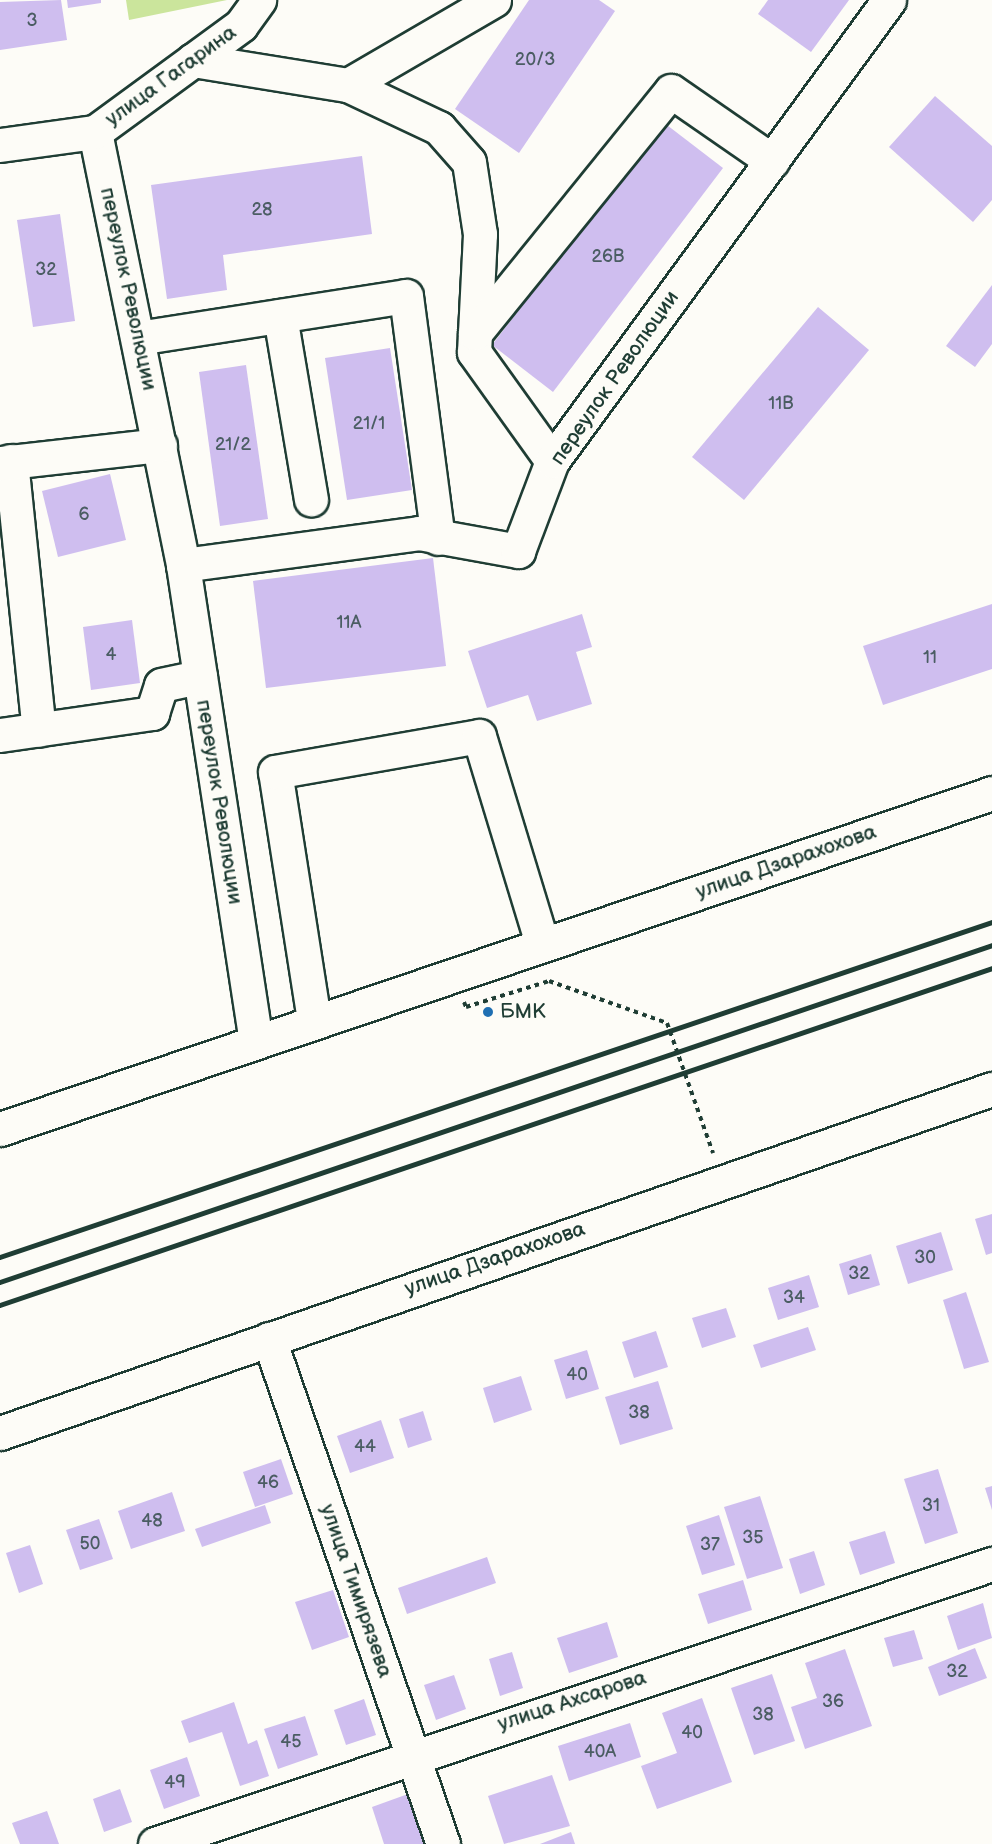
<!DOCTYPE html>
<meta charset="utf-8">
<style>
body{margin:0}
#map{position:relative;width:992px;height:1844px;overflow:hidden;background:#fdfcf7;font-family:"Balsamiq Sans",sans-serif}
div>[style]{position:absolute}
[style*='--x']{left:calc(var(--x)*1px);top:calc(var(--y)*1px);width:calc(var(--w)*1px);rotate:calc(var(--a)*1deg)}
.green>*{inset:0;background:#cbe59c}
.building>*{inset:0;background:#cfbeef}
.path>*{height:4px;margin-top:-2px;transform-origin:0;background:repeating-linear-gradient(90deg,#1f3d34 0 4.5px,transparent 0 9px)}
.roads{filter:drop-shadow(2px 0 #1f3d34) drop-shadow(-2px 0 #1f3d34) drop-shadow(0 2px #1f3d34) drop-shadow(0 -2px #1f3d34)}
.minor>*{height:33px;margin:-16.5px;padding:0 16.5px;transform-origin:16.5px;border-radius:16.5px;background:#fdfcf7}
.rail>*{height:4.5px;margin:-2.25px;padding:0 2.25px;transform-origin:2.25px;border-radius:2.25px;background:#1f3d34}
.dots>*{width:16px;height:16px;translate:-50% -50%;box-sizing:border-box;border:3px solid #fdfcf7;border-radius:50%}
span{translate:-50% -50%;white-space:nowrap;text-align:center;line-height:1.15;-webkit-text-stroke:5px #fdfcf7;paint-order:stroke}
.number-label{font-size:18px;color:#4b5d63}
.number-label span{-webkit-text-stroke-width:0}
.street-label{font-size:21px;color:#1f3d34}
.poi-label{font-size:21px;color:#1f3d34}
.left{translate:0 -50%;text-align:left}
</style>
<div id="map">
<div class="green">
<div style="clip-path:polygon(126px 0,227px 0,129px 20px)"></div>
</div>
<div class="building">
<div style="clip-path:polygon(61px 0,67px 40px,0 50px,0 2px)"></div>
<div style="clip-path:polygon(67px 0,101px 0,101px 3px,68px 8px)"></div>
<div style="clip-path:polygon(529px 0,599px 0,615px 11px,519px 153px,455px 109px)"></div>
<div style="clip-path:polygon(768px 0,849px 0,811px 52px,758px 14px)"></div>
<div style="clip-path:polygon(935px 96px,992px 146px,992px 200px,973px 222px,889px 147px)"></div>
<div style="clip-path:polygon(663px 122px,723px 168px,553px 392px,492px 345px)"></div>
<div style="clip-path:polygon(362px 156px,372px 234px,223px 255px,227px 290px,167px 299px,151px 185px)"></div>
<div style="clip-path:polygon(60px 214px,75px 321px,33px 327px,17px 220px)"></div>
<div style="clip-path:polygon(992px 285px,992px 344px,975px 367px,946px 346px)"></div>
<div style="clip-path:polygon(818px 307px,869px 350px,744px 500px,692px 457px)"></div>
<div style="clip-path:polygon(390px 348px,412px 490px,347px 500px,325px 358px)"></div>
<div style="clip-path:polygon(246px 365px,268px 519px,220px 526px,199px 372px)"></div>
<div style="clip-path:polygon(110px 474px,126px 540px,58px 557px,42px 491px)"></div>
<div style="clip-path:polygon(433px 558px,446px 666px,266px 688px,253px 581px)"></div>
<div style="clip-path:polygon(992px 604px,992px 669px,883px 705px,863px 646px)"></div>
<div style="clip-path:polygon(582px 614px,592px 647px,576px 652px,592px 704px,537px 721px,528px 695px,487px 708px,468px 651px)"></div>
<div style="clip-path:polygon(132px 620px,140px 683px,91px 690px,83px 627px)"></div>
<div style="clip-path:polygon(992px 1214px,992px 1253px,986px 1255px,975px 1219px)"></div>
<div style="clip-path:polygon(941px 1232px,953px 1270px,908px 1284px,896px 1246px)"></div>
<div style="clip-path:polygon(871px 1254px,880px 1285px,848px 1295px,839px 1264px)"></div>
<div style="clip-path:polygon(809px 1275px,819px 1307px,778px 1320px,768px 1288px)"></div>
<div style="clip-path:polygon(966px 1292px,989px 1362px,964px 1369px,943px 1300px)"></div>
<div style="clip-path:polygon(726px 1308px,736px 1337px,702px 1348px,692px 1318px)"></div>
<div style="clip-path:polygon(808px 1327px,816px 1350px,761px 1368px,753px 1345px)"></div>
<div style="clip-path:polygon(656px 1331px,668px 1367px,634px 1378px,622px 1342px)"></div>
<div style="clip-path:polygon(587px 1350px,599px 1389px,566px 1399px,554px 1360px)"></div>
<div style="clip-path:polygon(521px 1376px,532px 1410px,494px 1423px,483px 1388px)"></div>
<div style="clip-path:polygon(658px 1381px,673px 1429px,620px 1445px,605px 1397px)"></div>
<div style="clip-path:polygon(423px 1411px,432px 1440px,408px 1448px,399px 1419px)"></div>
<div style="clip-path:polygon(381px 1420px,394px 1458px,350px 1473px,337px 1436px)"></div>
<div style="clip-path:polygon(281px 1459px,293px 1494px,255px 1507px,243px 1472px)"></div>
<div style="clip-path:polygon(938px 1469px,958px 1533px,925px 1544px,904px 1479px)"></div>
<div style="clip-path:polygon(992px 1486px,992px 1510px,985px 1488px)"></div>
<div style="clip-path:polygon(172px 1492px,185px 1531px,131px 1549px,118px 1511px)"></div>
<div style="clip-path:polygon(760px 1496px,783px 1568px,747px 1579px,724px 1507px)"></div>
<div style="clip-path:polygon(265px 1505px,271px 1523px,202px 1547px,195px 1529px)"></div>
<div style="clip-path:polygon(719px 1515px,735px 1565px,702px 1575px,686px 1526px)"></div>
<div style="clip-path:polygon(99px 1519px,113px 1559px,80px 1570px,66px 1530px)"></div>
<div style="clip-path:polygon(885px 1531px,895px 1563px,860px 1575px,849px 1542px)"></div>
<div style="clip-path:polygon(30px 1545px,43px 1584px,19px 1593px,6px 1553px)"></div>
<div style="clip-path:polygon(814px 1551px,825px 1585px,800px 1594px,789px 1559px)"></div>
<div style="clip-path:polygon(487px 1557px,496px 1583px,407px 1614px,398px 1588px)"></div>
<div style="clip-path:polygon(743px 1580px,752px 1610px,708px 1624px,698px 1594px)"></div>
<div style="clip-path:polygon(333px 1590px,349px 1637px,312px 1650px,295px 1602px)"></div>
<div style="clip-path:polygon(983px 1603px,992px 1638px,958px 1650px,947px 1616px)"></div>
<div style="clip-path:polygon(607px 1622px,618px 1657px,569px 1673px,557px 1638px)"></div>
<div style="clip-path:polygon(914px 1630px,923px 1659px,893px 1667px,884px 1638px)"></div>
<div style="clip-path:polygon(975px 1648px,987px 1678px,939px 1696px,928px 1667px)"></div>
<div style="clip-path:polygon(845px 1649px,872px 1726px,805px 1749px,791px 1707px,817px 1698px,805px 1663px)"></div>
<div style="clip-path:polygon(512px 1652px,523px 1688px,500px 1696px,489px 1659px)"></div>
<div style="clip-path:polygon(772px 1674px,795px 1741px,754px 1755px,731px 1688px)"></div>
<div style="clip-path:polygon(454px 1675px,466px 1709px,436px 1720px,424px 1685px)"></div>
<div style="clip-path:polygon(702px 1698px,732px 1782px,657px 1809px,641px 1766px,677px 1753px,662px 1713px)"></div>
<div style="clip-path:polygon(364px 1699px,376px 1735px,346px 1745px,334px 1710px)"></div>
<div style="clip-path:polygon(234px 1702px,248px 1744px,257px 1740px,269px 1776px,240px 1786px,222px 1732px,189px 1743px,181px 1721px)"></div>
<div style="clip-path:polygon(305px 1716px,318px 1755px,278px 1769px,264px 1729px)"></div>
<div style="clip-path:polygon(630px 1723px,641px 1757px,569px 1781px,558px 1746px)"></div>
<div style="clip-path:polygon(187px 1757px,200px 1796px,164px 1809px,150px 1770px)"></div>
<div style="clip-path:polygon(552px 1775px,570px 1826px,504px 1844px,488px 1796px)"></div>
<div style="clip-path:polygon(120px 1789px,132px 1822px,104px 1832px,93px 1799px)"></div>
<div style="clip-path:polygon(408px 1794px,425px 1844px,384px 1844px,372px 1807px)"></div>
<div style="clip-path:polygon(47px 1811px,59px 1844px,20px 1844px,12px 1823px)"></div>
<div style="clip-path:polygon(571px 1832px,575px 1844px,540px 1844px)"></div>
</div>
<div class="path">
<div style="--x:464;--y:1002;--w:5;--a:68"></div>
<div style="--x:466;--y:1007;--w:87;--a:-17.4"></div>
<div style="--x:549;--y:981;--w:125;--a:19.6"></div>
<div style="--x:667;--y:1023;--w:138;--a:70.5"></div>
</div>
<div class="roads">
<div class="minor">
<div style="--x:193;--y:60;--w:157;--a:9.2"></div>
<div style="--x:348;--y:85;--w:101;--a:25.3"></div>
<div style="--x:439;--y:128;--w:45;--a:48.6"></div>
<div style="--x:469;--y:162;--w:73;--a:81.3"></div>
<div style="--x:480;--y:234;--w:118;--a:92.9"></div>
<div style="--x:474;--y:352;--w:134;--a:54.4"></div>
<div style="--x:348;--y:85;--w:169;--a:-30.2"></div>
<div style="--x:95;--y:132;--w:442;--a:78.5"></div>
<div style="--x:183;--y:565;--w:481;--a:81.3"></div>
<div style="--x:0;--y:145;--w:96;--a:-7.8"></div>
<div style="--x:95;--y:132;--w:181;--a:-36.2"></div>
<div style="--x:241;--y:25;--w:31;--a:-54"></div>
<div style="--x:280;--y:316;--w:186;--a:80.4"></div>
<div style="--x:475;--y:333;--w:311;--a:-51"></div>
<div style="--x:671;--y:91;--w:123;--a:34.7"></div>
<div style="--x:138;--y:338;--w:271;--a:-8.9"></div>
<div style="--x:406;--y:296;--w:244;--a:82.5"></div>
<div style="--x:11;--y:461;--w:270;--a:84.1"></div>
<div style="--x:0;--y:463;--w:161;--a:-6.4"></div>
<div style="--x:183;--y:565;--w:238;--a:-7.7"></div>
<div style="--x:419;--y:533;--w:101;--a:10.3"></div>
<div style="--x:518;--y:551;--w:96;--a:-69.3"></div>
<div style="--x:552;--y:461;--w:571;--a:-53.83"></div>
<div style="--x:0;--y:735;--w:154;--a:-8.2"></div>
<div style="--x:152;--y:713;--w:29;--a:-72"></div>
<div style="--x:161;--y:685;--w:40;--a:-12"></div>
<div style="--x:314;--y:1020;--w:251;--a:-98.9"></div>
<div style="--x:275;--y:772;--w:207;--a:-10"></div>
<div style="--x:479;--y:736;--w:217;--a:73.1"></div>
<div style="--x:0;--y:1129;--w:1047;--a:-18.71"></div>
<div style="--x:269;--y:1339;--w:534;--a:70.99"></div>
<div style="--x:0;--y:1433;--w:1050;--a:-19.13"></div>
<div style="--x:155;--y:1844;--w:883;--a:-18.5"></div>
</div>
</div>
<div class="rail">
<div style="--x:0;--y:1257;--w:1047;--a:-18.66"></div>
<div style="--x:0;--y:1282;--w:1048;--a:-18.76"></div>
<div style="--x:0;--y:1305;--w:1048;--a:-18.76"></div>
</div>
<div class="dots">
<div style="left:488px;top:1012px;background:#1f6fb2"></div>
</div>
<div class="number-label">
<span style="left:32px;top:21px">3</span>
<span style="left:535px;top:60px">20/3</span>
<span style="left:262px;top:210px">28</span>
<span style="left:608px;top:257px">26В</span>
<span style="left:46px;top:270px">32</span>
<span style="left:781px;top:404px">11В</span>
<span style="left:369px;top:424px">21/1</span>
<span style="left:233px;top:445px">21/2</span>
<span style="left:84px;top:515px">6</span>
<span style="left:349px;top:623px">11А</span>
<span style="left:111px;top:655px">4</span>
<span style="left:930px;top:658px">11</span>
<span style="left:925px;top:1258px">30</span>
<span style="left:859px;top:1274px">32</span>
<span style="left:794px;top:1298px">34</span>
<span style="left:577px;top:1375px">40</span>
<span style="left:639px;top:1413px">38</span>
<span style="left:365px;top:1447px">44</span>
<span style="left:268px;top:1483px">46</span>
<span style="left:931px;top:1506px">31</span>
<span style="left:152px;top:1521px">48</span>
<span style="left:753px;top:1538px">35</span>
<span style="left:90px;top:1544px">50</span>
<span style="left:710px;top:1545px">37</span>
<span style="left:957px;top:1672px">32</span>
<span style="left:833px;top:1702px">36</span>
<span style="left:763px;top:1715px">38</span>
<span style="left:692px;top:1733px">40</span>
<span style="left:291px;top:1742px">45</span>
<span style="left:600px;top:1752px">40А</span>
<span style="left:175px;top:1783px">49</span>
</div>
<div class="street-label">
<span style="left:171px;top:76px;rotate:-36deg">улица Гагарина</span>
<span style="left:128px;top:289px;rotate:78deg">переулок Революции</span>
<span style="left:615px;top:378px;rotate:-55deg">переулок Революции</span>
<span style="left:219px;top:802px;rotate:81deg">переулок Революции</span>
<span style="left:786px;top:862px;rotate:-19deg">улица Дзарахохова</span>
<span style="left:495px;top:1259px;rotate:-19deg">улица Дзарахохова</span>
<span style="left:356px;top:1591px;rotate:71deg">улица Тимирязева</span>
<span style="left:572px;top:1701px;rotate:-18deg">улица Ахсарова</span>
</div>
<div class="poi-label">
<span class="left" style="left:500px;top:1012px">БМК</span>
</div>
</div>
